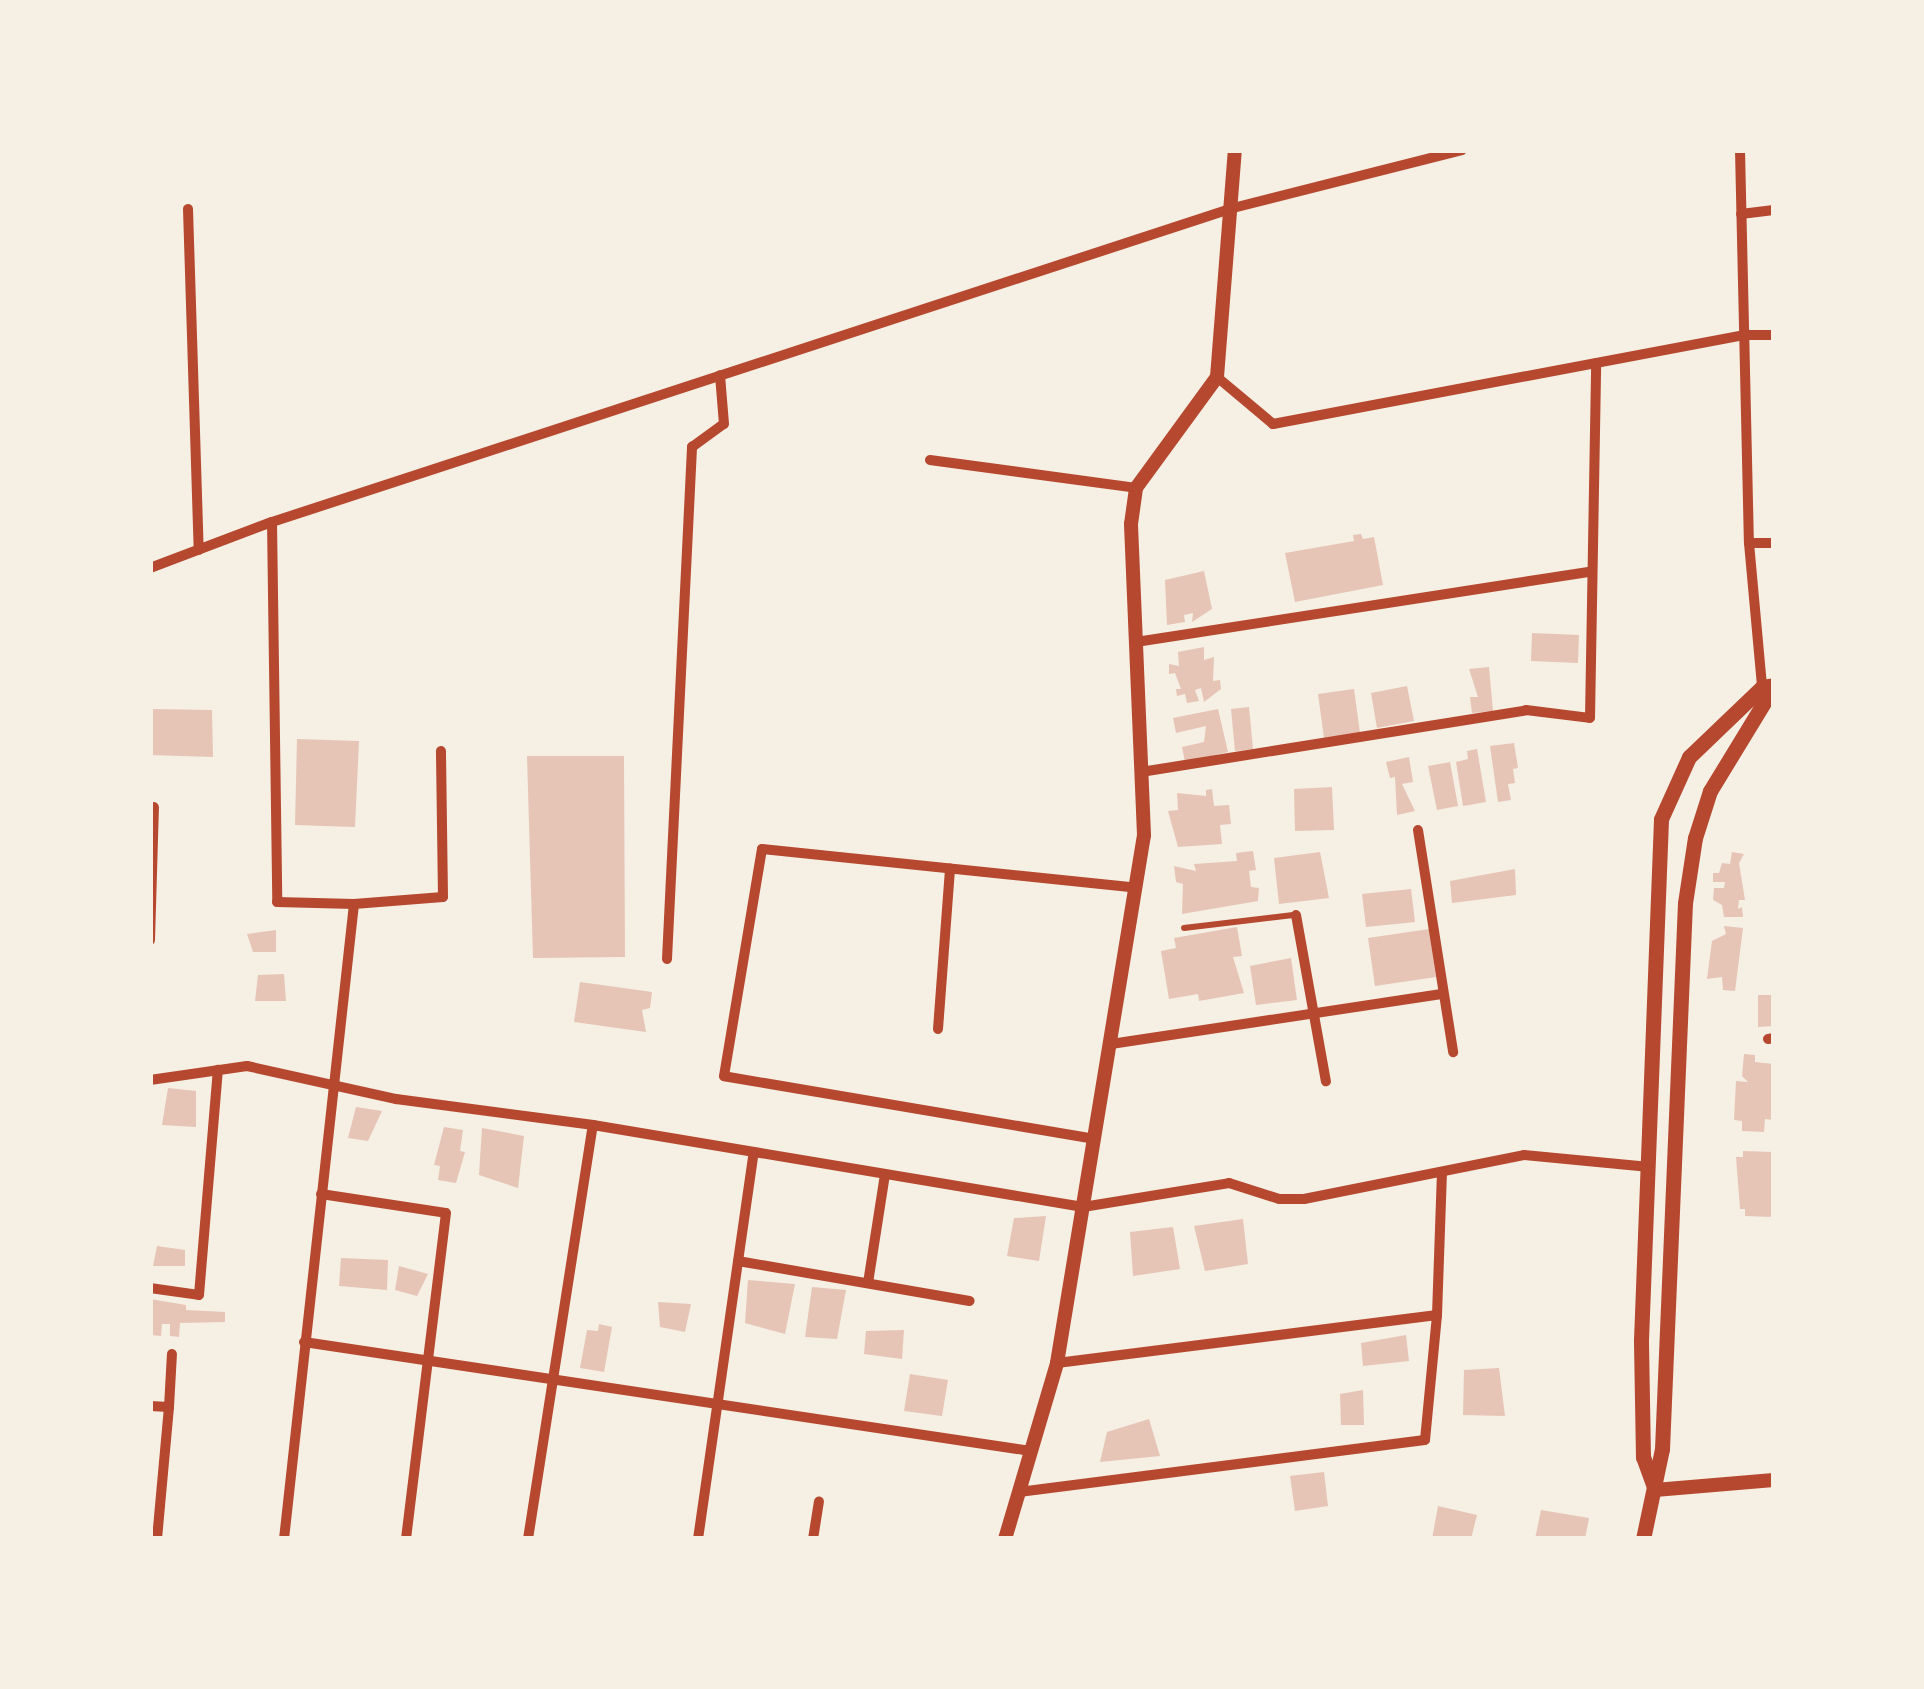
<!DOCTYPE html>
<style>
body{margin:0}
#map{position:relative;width:1924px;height:1689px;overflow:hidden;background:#f6efe4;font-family:Karla,sans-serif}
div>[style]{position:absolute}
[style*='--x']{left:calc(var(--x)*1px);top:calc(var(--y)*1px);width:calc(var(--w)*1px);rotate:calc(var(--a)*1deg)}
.building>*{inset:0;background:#e6c5b7}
.service>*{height:6px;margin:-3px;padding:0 3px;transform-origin:3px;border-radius:3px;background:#b5482f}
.minor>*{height:10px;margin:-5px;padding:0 5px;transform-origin:5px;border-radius:5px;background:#b5482f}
.tertiary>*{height:14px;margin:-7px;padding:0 7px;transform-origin:7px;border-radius:7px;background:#b5482f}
.secondary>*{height:15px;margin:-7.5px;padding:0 7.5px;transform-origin:7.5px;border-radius:7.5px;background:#b5482f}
span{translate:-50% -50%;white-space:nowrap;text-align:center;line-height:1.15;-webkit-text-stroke:10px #f6efe4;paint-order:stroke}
.frame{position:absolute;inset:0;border:153px solid #f6efe4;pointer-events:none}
</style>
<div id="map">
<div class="building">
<div style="clip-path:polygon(1361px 534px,1363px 539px,1374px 537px,1383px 585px,1295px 602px,1285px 553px,1354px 541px,1353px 535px)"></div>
<div style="clip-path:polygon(1204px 571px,1212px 609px,1192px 622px,1193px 613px,1184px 615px,1185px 622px,1167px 625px,1165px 580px)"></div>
<div style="clip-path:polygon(1532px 633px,1579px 635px,1578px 663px,1531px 661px)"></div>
<div style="clip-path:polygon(1204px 647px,1204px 660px,1214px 657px,1213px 681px,1220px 680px,1221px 689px,1204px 702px,1201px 688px,1195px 690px,1199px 701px,1187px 703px,1185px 694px,1177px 696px,1176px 689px,1181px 689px,1175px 673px,1169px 674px,1169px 664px,1179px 666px,1178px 652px)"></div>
<div style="clip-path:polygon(1489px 667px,1493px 711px,1472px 713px,1470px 697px,1478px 697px,1469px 669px)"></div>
<div style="clip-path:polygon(1407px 686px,1414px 721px,1377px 728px,1371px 693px)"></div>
<div style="clip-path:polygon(1354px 689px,1360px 733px,1324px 738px,1318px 694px)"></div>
<div style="clip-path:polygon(1249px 707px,1253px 749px,1235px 751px,1231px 709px)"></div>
<div style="clip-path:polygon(150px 709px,212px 710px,213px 757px,150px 755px)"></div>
<div style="clip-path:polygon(1218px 709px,1228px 752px,1185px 762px,1182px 747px,1204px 742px,1206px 726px,1176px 733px,1173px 718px)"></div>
<div style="clip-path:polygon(297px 739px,359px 741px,355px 827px,295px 825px)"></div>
<div style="clip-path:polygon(1514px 743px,1518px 768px,1513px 769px,1515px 783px,1508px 784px,1511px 800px,1498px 802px,1490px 746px)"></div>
<div style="clip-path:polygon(1477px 749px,1486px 802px,1463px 806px,1456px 762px,1468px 759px,1467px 751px)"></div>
<div style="clip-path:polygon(527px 756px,624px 756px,625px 957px,533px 958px)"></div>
<div style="clip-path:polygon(1409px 757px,1413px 782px,1402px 784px,1415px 811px,1397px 815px,1395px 777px,1390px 778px,1386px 762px)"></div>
<div style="clip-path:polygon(1450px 762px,1458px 806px,1437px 810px,1428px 766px)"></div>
<div style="clip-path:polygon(1332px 787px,1334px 830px,1295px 831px,1294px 789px)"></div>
<div style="clip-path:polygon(1212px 789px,1214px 806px,1229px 805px,1231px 824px,1220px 825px,1222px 844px,1178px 847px,1168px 811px,1178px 810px,1177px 793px,1206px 796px,1206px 790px)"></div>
<div style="clip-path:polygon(1253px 851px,1256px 870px,1249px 871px,1251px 887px,1259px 888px,1258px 901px,1182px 914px,1183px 884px,1176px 882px,1174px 866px,1196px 871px,1194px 864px,1237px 861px,1236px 853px)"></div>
<div style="clip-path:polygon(1320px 852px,1329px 898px,1279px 904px,1274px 858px)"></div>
<div style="clip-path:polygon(1732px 852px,1744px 854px,1739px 863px,1745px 900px,1739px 900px,1738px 909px,1742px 907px,1743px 917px,1724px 917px,1722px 905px,1713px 900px,1714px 888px,1724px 888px,1725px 882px,1713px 882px,1713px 873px,1719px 873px,1722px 863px,1730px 864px)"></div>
<div style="clip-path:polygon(1515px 869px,1516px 895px,1452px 903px,1450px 881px)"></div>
<div style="clip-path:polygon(1411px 889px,1415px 922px,1366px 927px,1362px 894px)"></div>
<div style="clip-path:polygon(1724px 926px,1743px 928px,1735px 991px,1723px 990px,1722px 977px,1707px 979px,1712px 941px,1726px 934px)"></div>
<div style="clip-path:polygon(1237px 927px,1242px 956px,1233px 957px,1244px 993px,1199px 1001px,1198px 994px,1169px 999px,1161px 951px,1176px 948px,1174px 938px)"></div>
<div style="clip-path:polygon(1429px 929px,1436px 977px,1375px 986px,1368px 938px)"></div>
<div style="clip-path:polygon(276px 930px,276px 952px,253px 952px,247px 934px)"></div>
<div style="clip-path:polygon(1291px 958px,1297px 1000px,1256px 1005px,1250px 966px)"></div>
<div style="clip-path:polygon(284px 974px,286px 1001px,255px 1001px,258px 975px)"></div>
<div style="clip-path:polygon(580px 982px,652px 992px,650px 1008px,642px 1010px,646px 1032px,574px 1022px)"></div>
<div style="clip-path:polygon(1758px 995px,1774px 995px,1774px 1026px,1758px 1027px)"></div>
<div style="clip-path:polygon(1744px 1054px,1755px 1055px,1755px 1062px,1774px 1064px,1774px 1120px,1765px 1119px,1764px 1132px,1742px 1131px,1742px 1121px,1734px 1120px,1736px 1081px,1748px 1082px,1742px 1076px)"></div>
<div style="clip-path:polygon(168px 1088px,196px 1091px,196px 1127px,162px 1125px)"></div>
<div style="clip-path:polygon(356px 1107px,382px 1111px,368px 1141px,348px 1138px)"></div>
<div style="clip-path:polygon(444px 1127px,463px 1130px,460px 1151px,465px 1152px,456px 1183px,438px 1180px,440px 1166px,434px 1165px)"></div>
<div style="clip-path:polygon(482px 1128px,524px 1136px,518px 1188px,479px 1175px)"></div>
<div style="clip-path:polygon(1743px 1151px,1774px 1152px,1773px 1217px,1745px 1216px,1745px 1209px,1740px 1209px,1736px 1157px,1743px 1157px)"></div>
<div style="clip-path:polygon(1046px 1216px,1039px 1261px,1007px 1256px,1014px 1218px)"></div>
<div style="clip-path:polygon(1243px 1219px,1248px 1264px,1205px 1271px,1194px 1226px)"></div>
<div style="clip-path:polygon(1173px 1227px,1180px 1269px,1133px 1276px,1130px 1232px)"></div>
<div style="clip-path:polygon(157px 1246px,185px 1250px,185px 1266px,153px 1266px)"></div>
<div style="clip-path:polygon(341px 1258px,388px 1260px,387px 1290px,339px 1286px)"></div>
<div style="clip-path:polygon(399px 1266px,428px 1274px,417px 1296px,395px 1290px)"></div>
<div style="clip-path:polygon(748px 1280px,795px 1284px,785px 1334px,745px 1323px)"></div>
<div style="clip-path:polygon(812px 1287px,846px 1290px,837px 1339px,805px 1337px)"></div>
<div style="clip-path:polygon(150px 1299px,186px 1305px,186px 1310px,225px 1312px,225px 1322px,180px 1323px,179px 1337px,170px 1336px,170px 1324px,162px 1324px,161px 1336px,151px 1335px)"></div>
<div style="clip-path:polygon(658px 1302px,691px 1304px,685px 1332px,660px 1327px)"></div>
<div style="clip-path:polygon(599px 1324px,612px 1327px,604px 1372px,580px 1368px,587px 1330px,598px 1331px)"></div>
<div style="clip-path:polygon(904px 1330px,902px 1359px,864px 1354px,866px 1331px)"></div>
<div style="clip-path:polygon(1406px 1335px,1409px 1361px,1363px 1366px,1361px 1343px)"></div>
<div style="clip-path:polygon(1499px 1368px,1505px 1416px,1463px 1415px,1464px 1370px)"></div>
<div style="clip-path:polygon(910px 1374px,948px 1380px,942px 1416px,904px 1411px)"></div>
<div style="clip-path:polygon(1363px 1390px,1364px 1425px,1341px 1425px,1340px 1394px)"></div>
<div style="clip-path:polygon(1149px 1419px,1160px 1456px,1100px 1462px,1107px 1432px)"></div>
<div style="clip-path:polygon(1324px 1472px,1328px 1506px,1295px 1511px,1290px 1476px)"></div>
<div style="clip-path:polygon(1438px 1506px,1477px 1515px,1471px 1539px,1432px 1539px)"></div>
<div style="clip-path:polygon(1541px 1510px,1589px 1518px,1585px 1539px,1535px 1539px)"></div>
</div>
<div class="service">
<div style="--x:1184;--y:928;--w:110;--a:-6.8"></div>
</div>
<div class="minor">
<div style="--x:1740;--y:150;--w:393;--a:88.7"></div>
<div style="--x:1749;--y:543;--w:145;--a:84.8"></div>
<div style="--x:188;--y:209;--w:341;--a:88.2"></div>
<div style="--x:1741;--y:214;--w:33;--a:-7"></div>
<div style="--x:1217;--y:377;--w:73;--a:40"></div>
<div style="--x:1273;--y:424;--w:479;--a:-10.7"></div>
<div style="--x:1744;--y:335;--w:30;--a:0"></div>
<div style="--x:930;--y:460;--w:208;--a:7.7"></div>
<div style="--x:272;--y:522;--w:380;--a:89.2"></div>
<div style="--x:277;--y:902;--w:77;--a:1.5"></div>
<div style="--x:354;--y:904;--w:639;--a:96.29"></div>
<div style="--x:1749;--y:543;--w:25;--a:0"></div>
<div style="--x:150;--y:568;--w:130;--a:-20.7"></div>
<div style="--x:272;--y:522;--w:1011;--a:-18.09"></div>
<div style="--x:1233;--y:208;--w:236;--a:-14.2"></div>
<div style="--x:1136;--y:642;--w:461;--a:-8.8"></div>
<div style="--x:1141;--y:772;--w:390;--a:-9.1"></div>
<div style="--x:1526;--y:710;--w:64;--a:7.1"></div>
<div style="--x:1590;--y:718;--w:355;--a:-89"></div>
<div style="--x:1418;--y:830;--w:225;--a:81"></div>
<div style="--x:354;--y:904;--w:89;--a:-4.5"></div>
<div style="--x:443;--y:897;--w:146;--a:-90.8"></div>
<div style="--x:1296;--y:915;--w:169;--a:79.8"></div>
<div style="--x:150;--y:940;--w:133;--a:-88.3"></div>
<div style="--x:667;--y:959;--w:513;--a:-87.2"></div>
<div style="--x:692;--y:447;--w:39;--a:-36"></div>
<div style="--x:724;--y:424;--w:49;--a:-94.7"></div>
<div style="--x:938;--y:1029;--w:161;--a:-85.7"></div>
<div style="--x:1768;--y:1039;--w:6;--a:-9"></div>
<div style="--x:1111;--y:1044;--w:336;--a:-8.6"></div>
<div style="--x:150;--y:1080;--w:98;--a:-8.2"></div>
<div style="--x:247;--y:1066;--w:153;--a:12.5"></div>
<div style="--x:396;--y:1099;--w:199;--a:7.5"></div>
<div style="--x:593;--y:1125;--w:497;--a:9.5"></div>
<div style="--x:1083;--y:1207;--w:148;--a:-9.3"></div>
<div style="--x:1229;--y:1183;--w:52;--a:17.7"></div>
<div style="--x:1279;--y:1199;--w:25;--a:0"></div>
<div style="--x:1304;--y:1199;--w:224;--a:-11.3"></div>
<div style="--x:1524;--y:1155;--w:126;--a:5.5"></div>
<div style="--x:1095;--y:1139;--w:376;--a:-170.4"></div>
<div style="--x:724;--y:1076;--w:230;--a:-80.5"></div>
<div style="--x:762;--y:849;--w:377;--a:5.9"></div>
<div style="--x:321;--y:1194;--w:126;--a:8.6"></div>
<div style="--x:446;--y:1213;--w:328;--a:97"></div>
<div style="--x:738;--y:1261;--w:235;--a:9.8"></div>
<div style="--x:868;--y:1283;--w:110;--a:-81.1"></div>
<div style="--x:150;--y:1288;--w:49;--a:8.1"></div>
<div style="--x:199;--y:1295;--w:226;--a:-85.2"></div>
<div style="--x:1437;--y:1315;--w:143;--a:-88"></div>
<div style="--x:304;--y:1342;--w:735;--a:8.53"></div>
<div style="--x:150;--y:1406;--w:19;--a:3"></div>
<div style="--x:169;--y:1407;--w:133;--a:95.2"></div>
<div style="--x:169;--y:1407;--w:53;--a:-86.8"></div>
<div style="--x:1019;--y:1492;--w:409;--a:-7.3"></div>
<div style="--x:1425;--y:1440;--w:126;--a:-84.5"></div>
<div style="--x:1437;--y:1315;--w:383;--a:172.8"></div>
<div style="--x:528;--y:1539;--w:419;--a:-81.1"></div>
<div style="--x:698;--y:1539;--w:391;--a:-81.8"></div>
<div style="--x:813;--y:1539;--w:38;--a:-81"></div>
</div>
<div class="tertiary">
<div style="--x:1655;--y:1490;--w:119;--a:-4.8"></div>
<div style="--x:1005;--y:1539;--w:184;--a:-73.5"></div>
<div style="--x:1057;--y:1363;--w:535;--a:-80.64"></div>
<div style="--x:1144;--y:835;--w:311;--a:-92.4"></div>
<div style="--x:1131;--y:524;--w:36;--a:-82"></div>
<div style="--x:1136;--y:488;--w:137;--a:-53.9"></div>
<div style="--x:1217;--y:377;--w:228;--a:-85.5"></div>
</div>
<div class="secondary">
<div style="--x:1654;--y:1487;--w:32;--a:-110"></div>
<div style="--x:1643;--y:1457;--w:117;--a:-91"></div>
<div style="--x:1641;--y:1340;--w:521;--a:-87.8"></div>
<div style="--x:1661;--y:819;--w:68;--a:-65.7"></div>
<div style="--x:1689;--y:757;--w:101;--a:-43.8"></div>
<div style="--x:1762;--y:687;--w:12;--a:-9"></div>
<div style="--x:1643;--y:1539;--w:92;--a:-78.1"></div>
<div style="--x:1662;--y:1449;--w:546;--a:-87.59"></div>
<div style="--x:1685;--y:903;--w:66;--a:-81.3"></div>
<div style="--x:1695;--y:838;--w:49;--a:-72.3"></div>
<div style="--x:1710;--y:791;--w:123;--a:-58.6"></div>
</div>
<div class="frame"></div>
</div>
